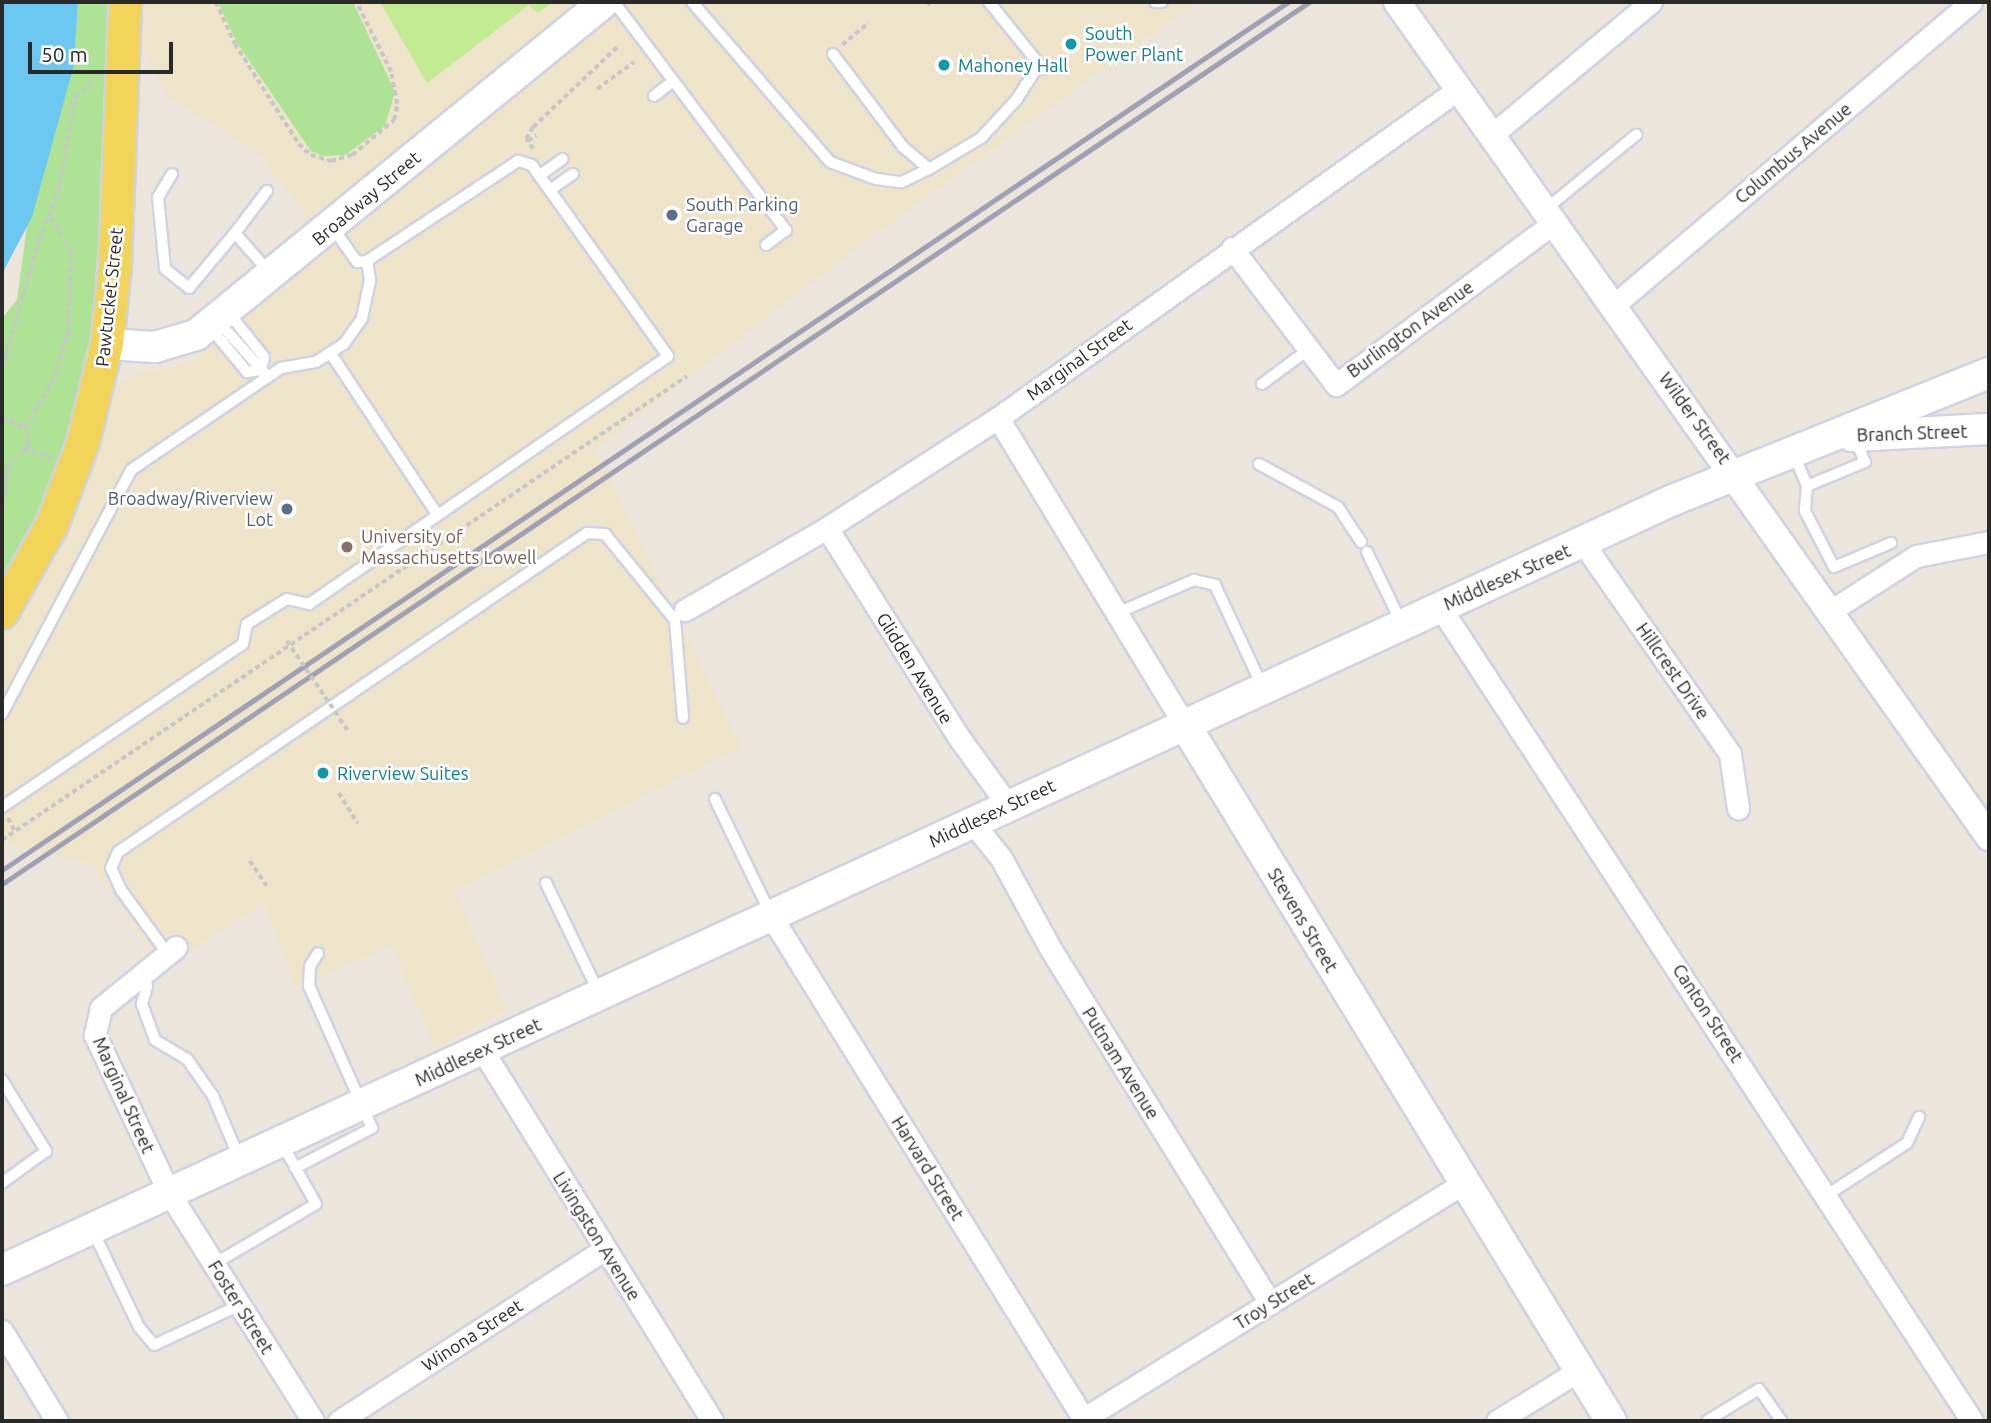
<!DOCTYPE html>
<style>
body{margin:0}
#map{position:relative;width:1991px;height:1423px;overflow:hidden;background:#ece5db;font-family:Ubuntu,sans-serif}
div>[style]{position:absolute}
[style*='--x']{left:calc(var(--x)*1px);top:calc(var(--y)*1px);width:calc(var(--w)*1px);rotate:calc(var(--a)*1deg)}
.education>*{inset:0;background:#eee4ca}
.green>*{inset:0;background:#aee396}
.pitch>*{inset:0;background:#c2eb92}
.water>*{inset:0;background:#6cc8f0}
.path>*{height:3.5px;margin-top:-1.75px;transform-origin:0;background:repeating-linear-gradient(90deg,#c7c7c7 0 5px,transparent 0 8.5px)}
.roads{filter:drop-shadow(2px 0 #d0d3e3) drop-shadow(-2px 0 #d0d3e3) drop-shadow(0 2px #d0d3e3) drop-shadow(0 -2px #d0d3e3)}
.service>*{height:10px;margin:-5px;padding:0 5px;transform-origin:5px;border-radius:5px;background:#fff}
.minor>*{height:21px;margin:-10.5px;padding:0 10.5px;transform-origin:10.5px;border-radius:10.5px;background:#fff}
.tertiary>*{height:26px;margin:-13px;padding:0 13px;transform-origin:13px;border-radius:13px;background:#fff}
.secondary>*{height:30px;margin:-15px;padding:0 15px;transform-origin:15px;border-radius:15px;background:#fff}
.primary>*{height:32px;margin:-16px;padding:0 16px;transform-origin:16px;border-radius:16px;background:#f2d45a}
.rail>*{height:5px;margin:-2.5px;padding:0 2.5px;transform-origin:2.5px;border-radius:2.5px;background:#9ea0b4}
.path-bridge>*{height:3.5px;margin-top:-1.75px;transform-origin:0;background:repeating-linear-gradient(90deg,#c7c7c7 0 5px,transparent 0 8.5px)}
.dots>*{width:19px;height:19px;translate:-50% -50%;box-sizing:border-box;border:4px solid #fff;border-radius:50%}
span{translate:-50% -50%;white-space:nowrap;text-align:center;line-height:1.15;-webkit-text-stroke:5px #fff;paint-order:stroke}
.culture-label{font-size:18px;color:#0d838f}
.left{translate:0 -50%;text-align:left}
.street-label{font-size:18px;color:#292929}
.service-label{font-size:18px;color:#4e5e75}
.right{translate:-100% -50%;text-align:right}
.education-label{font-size:18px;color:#785e54}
.frame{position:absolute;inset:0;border:4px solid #292929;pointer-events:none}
.scale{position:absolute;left:28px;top:42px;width:145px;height:32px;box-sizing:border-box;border:4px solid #292929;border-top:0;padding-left:9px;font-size:21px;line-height:24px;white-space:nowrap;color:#292929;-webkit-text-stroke:5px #fff;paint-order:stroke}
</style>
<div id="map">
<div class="education">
<div style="clip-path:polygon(137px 2px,1197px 2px,878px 232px,595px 450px,741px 747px,455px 891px,507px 1010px,435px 1049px,391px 946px,295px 987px,264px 903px,163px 968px,92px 864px,13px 846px,2px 834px,2px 636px,34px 588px,95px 452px,118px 384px,139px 370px,162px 370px,192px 360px,330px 248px,261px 156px,168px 97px,136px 36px)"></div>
</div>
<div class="green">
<div style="clip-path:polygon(78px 2px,108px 2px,105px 138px,92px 328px,64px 453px,30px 533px,2px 582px,2px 318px,17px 300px,27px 226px,74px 65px)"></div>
<div style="clip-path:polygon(218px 2px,353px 2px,395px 92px,385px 126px,345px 155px,322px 156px,311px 151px,237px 43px)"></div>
</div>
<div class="pitch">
<div style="clip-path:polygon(380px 2px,553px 2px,538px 13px,529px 5px,427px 83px)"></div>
</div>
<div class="water">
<div style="clip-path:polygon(2px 2px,78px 2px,74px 65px,32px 217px,2px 274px)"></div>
</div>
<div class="path">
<div style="--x:216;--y:2;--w:46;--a:65.7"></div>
<div style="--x:235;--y:44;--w:119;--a:57.4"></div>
<div style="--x:299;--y:144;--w:16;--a:43"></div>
<div style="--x:311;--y:155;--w:21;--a:17"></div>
<div style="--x:331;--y:161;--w:22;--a:-16"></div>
<div style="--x:352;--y:155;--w:55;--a:-39.8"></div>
<div style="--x:394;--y:120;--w:16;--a:-79"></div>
<div style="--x:397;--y:104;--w:33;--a:-101"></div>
<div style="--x:391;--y:72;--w:78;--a:-116.6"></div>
<div style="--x:927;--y:5;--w:4;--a:-45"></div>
<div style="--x:842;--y:45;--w:35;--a:-40"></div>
<div style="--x:597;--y:89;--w:46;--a:-36.1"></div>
<div style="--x:528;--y:141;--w:10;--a:-37"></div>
<div style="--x:533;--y:149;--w:12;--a:-125"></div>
<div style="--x:526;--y:139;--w:14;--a:-60"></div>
<div style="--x:533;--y:127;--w:116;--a:-43.6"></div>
<div style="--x:2;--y:367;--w:132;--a:-73.8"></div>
<div style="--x:39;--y:240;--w:53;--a:-68.8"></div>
<div style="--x:58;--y:191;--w:96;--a:-79.7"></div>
<div style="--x:75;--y:97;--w:28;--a:-42"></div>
<div style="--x:2;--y:419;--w:24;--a:19"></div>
<div style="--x:24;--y:449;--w:29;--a:20"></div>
<div style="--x:2;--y:515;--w:49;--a:-83"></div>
<div style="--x:8;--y:466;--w:30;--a:-46"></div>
<div style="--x:29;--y:444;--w:17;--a:-103"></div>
<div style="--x:25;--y:427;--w:59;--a:-59.5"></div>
<div style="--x:55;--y:376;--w:46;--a:-73.5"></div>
<div style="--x:68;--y:332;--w:81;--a:-87.9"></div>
<div style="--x:71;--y:251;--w:42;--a:-121.4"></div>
<div style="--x:340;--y:719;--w:16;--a:55"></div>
<div style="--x:339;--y:793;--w:36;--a:58"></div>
<div style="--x:8;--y:818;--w:15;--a:62"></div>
<div style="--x:2;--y:840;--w:827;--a:-34.11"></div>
<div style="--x:250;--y:861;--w:30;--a:56"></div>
</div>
<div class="roads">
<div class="service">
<div style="--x:614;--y:2;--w:286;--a:53"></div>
<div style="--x:786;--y:230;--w:25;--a:143"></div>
<div style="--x:692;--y:2;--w:211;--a:49.2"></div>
<div style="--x:830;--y:162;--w:49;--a:20.3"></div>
<div style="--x:876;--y:179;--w:26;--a:7"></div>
<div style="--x:902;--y:182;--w:30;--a:-26"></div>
<div style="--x:989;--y:2;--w:86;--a:51.1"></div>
<div style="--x:1155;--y:2;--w:7;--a:0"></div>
<div style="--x:833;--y:54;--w:116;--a:53"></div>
<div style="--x:903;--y:147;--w:34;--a:40"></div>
<div style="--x:929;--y:169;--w:61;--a:-30.8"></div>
<div style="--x:981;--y:138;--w:53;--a:-47.3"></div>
<div style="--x:1017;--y:99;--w:41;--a:-57.8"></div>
<div style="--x:654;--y:96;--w:24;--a:-38"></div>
<div style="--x:172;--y:174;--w:27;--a:121"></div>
<div style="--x:158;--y:197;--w:72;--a:84.4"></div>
<div style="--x:165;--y:269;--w:31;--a:38"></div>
<div style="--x:189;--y:288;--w:72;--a:-50.1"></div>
<div style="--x:235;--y:233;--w:52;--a:48.9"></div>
<div style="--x:539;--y:176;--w:29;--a:-36"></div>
<div style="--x:550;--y:190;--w:28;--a:-35"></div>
<div style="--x:1546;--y:209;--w:117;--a:-39.4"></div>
<div style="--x:235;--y:233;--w:53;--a:-52.7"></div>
<div style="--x:217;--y:320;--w:76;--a:48.2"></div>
<div style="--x:268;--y:377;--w:16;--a:-35"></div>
<div style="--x:281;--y:368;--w:36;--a:-10"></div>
<div style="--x:316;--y:362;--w:33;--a:-33"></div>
<div style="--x:344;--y:344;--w:32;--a:-55"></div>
<div style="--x:362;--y:318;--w:39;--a:-78"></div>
<div style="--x:370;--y:280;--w:19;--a:-99"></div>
<div style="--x:209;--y:326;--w:60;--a:50.4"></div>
<div style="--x:247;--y:372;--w:14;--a:-8"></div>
<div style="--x:261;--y:370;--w:13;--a:-77"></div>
<div style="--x:264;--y:357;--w:58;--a:-128.7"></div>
<div style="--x:331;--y:354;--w:192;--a:56.5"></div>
<div style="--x:1262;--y:384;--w:59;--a:-36.7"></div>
<div style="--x:1794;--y:455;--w:34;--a:67"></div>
<div style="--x:1807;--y:486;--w:63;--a:-22.5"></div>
<div style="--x:1865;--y:462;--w:24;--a:-114"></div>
<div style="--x:1259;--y:464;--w:90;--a:28.6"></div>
<div style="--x:1338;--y:507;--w:42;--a:56.7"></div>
<div style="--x:1807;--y:486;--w:25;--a:95"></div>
<div style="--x:1805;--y:511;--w:63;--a:62.6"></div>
<div style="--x:1834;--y:567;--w:62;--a:-22.8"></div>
<div style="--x:1367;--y:552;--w:78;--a:64.1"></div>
<div style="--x:1117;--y:613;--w:84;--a:-23.2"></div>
<div style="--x:1194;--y:580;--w:22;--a:13"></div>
<div style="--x:1215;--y:585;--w:111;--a:65"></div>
<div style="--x:2;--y:714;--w:276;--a:-62.1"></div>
<div style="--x:131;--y:470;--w:166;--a:-34.2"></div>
<div style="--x:715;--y:799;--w:127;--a:64.2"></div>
<div style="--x:2;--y:807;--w:291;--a:-34.1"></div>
<div style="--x:243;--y:644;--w:20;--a:-79"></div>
<div style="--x:247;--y:624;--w:47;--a:-32"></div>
<div style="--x:287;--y:599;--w:23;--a:13"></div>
<div style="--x:309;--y:604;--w:436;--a:-34.6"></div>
<div style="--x:668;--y:356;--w:234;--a:-125.5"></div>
<div style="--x:532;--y:165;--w:15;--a:-164"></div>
<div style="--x:518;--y:161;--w:181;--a:146.5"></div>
<div style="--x:367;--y:261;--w:10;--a:174"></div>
<div style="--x:357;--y:262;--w:42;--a:-125.2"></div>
<div style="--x:546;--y:883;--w:122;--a:64.3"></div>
<div style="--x:167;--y:953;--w:78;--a:-126.1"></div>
<div style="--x:121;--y:890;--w:24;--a:-114"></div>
<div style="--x:111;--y:868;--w:17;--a:-66"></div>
<div style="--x:118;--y:852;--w:567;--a:-34.22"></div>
<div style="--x:587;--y:533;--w:18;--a:3"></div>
<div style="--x:605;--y:534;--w:111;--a:50.9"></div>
<div style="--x:675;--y:620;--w:98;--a:85.3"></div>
<div style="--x:144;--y:972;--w:14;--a:78"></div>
<div style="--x:147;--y:986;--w:19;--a:106"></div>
<div style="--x:142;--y:1004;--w:38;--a:70"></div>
<div style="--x:155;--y:1040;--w:37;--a:31"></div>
<div style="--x:187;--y:1059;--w:45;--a:54.9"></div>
<div style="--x:213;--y:1096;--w:67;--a:67.2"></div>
<div style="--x:2;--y:1080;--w:84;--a:58.2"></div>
<div style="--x:46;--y:1151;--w:54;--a:144"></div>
<div style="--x:295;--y:1168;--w:87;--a:-27.5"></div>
<div style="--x:372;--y:1128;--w:155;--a:-113.9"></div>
<div style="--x:309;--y:986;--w:20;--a:-87"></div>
<div style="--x:310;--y:966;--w:15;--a:-58"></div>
<div style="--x:1827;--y:1195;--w:95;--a:-33"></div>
<div style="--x:1907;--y:1143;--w:29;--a:-65"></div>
<div style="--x:93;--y:1231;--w:106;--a:64.4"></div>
<div style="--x:139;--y:1327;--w:23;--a:50"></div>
<div style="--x:154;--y:1345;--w:95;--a:-24.9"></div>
<div style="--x:214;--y:1264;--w:118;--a:-30.5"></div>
<div style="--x:316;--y:1204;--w:71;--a:-119.4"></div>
<div style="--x:1707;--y:1421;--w:61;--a:-31.6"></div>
<div style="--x:1759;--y:1389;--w:39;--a:55"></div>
</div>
<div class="minor">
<div style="--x:1493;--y:134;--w:206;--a:-39.9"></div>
<div style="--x:1232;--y:248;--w:172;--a:52.8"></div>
<div style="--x:1336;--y:385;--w:273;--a:-36.7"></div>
<div style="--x:1614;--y:305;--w:468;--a:-40.3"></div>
<div style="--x:998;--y:418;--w:359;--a:58.7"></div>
<div style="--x:827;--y:528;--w:249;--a:57.8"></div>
<div style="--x:960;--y:739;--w:82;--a:54"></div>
<div style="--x:1583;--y:543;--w:257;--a:55.1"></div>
<div style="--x:1730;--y:754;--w:55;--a:81.6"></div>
<div style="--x:1440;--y:607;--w:972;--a:56.83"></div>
<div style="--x:685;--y:610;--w:164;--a:-30"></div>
<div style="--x:827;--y:528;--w:203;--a:-32.8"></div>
<div style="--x:998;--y:418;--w:568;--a:-35.54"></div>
<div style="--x:1832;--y:610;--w:100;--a:-32.7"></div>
<div style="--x:1916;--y:556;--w:74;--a:-10.9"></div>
<div style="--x:972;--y:822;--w:46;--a:51.1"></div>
<div style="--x:1001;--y:858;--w:102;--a:61.4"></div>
<div style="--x:1050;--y:948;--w:418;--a:58.2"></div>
<div style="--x:771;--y:916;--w:595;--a:58.13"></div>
<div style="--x:176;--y:947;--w:97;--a:140.9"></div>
<div style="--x:101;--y:1008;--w:28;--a:103"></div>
<div style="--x:95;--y:1035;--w:174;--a:64.9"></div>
<div style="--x:169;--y:1193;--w:270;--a:57.7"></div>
<div style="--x:483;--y:1051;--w:435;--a:58.2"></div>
<div style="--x:2;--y:1331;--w:105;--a:58.6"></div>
<div style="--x:1083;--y:1419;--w:450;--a:-31.8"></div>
<div style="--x:339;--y:1421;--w:317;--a:-32.9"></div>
<div style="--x:1497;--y:1421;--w:97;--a:-31.6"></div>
</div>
<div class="tertiary">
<div style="--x:1397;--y:2;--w:1024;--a:54.66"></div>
</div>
<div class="secondary">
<div style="--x:107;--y:344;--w:48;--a:3.6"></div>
<div style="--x:155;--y:347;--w:43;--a:-16.3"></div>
<div style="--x:196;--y:335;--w:527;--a:-39.22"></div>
<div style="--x:1852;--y:436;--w:137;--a:-2.9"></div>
<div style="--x:1185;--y:725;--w:816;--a:58.53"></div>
<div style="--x:2;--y:1270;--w:1840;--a:-24.74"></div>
<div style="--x:1673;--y:500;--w:341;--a:-21.9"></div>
</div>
<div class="primary">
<div style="--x:2;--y:613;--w:101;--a:-60.4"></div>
<div style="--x:52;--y:525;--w:88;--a:-69.3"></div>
<div style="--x:83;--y:443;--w:102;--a:-76.4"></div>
<div style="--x:107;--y:344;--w:76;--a:-84"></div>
<div style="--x:115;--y:268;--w:266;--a:-87.8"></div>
</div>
</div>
<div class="rail">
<div style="--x:2;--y:870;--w:1552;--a:-34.02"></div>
<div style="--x:2;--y:884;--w:1577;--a:-34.01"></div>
</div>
<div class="path-bridge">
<div style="--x:287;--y:641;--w:92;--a:55.6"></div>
</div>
<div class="dots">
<div style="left:1071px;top:44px;background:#0f9aa8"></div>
<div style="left:944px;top:65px;background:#0f9aa8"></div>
<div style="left:672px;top:215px;background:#5c6f8a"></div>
<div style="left:287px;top:509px;background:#5c6f8a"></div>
<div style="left:347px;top:547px;background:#8d6e63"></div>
<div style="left:323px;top:773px;background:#0f9aa8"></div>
</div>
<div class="culture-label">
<span class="left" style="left:1085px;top:44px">South<br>Power Plant</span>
<span class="left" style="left:958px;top:65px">Mahoney Hall</span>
<span class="left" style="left:337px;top:773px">Riverview Suites</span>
</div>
<div class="street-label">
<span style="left:1793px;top:153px;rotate:-40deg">Columbus Avenue</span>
<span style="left:366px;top:198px;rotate:-40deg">Broadway Street</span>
<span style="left:109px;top:297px;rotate:-84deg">Pawtucket Street</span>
<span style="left:1410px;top:329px;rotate:-36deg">Burlington Avenue</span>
<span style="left:1079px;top:359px;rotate:-36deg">Marginal Street</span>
<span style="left:1695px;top:418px;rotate:54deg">Wilder Street</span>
<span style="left:1912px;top:433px;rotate:-2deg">Branch Street</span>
<span style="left:1507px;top:577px;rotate:-24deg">Middlesex Street</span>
<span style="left:915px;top:668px;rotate:58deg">Glidden Avenue</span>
<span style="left:1673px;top:671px;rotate:55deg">Hillcrest Drive</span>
<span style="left:992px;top:813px;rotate:-25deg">Middlesex Street</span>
<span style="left:1303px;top:920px;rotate:59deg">Stevens Street</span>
<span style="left:1708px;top:1013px;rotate:57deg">Canton Street</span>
<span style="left:478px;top:1052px;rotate:-25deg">Middlesex Street</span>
<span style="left:1121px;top:1063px;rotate:58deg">Putnam Avenue</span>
<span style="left:124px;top:1095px;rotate:66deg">Marginal Street</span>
<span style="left:928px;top:1168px;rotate:58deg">Harvard Street</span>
<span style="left:597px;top:1236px;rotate:58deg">Livingston Avenue</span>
<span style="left:1274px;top:1301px;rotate:-32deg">Troy Street</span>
<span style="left:241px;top:1307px;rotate:58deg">Foster Street</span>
<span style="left:472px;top:1335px;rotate:-33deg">Winona Street</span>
</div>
<div class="service-label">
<span class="left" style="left:686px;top:215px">South Parking<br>Garage</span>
<span class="right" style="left:273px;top:509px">Broadway/Riverview<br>Lot</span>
</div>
<div class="education-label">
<span class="left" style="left:361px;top:547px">University of<br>Massachusetts Lowell</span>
</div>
<div class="frame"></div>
<div class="scale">50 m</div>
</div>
